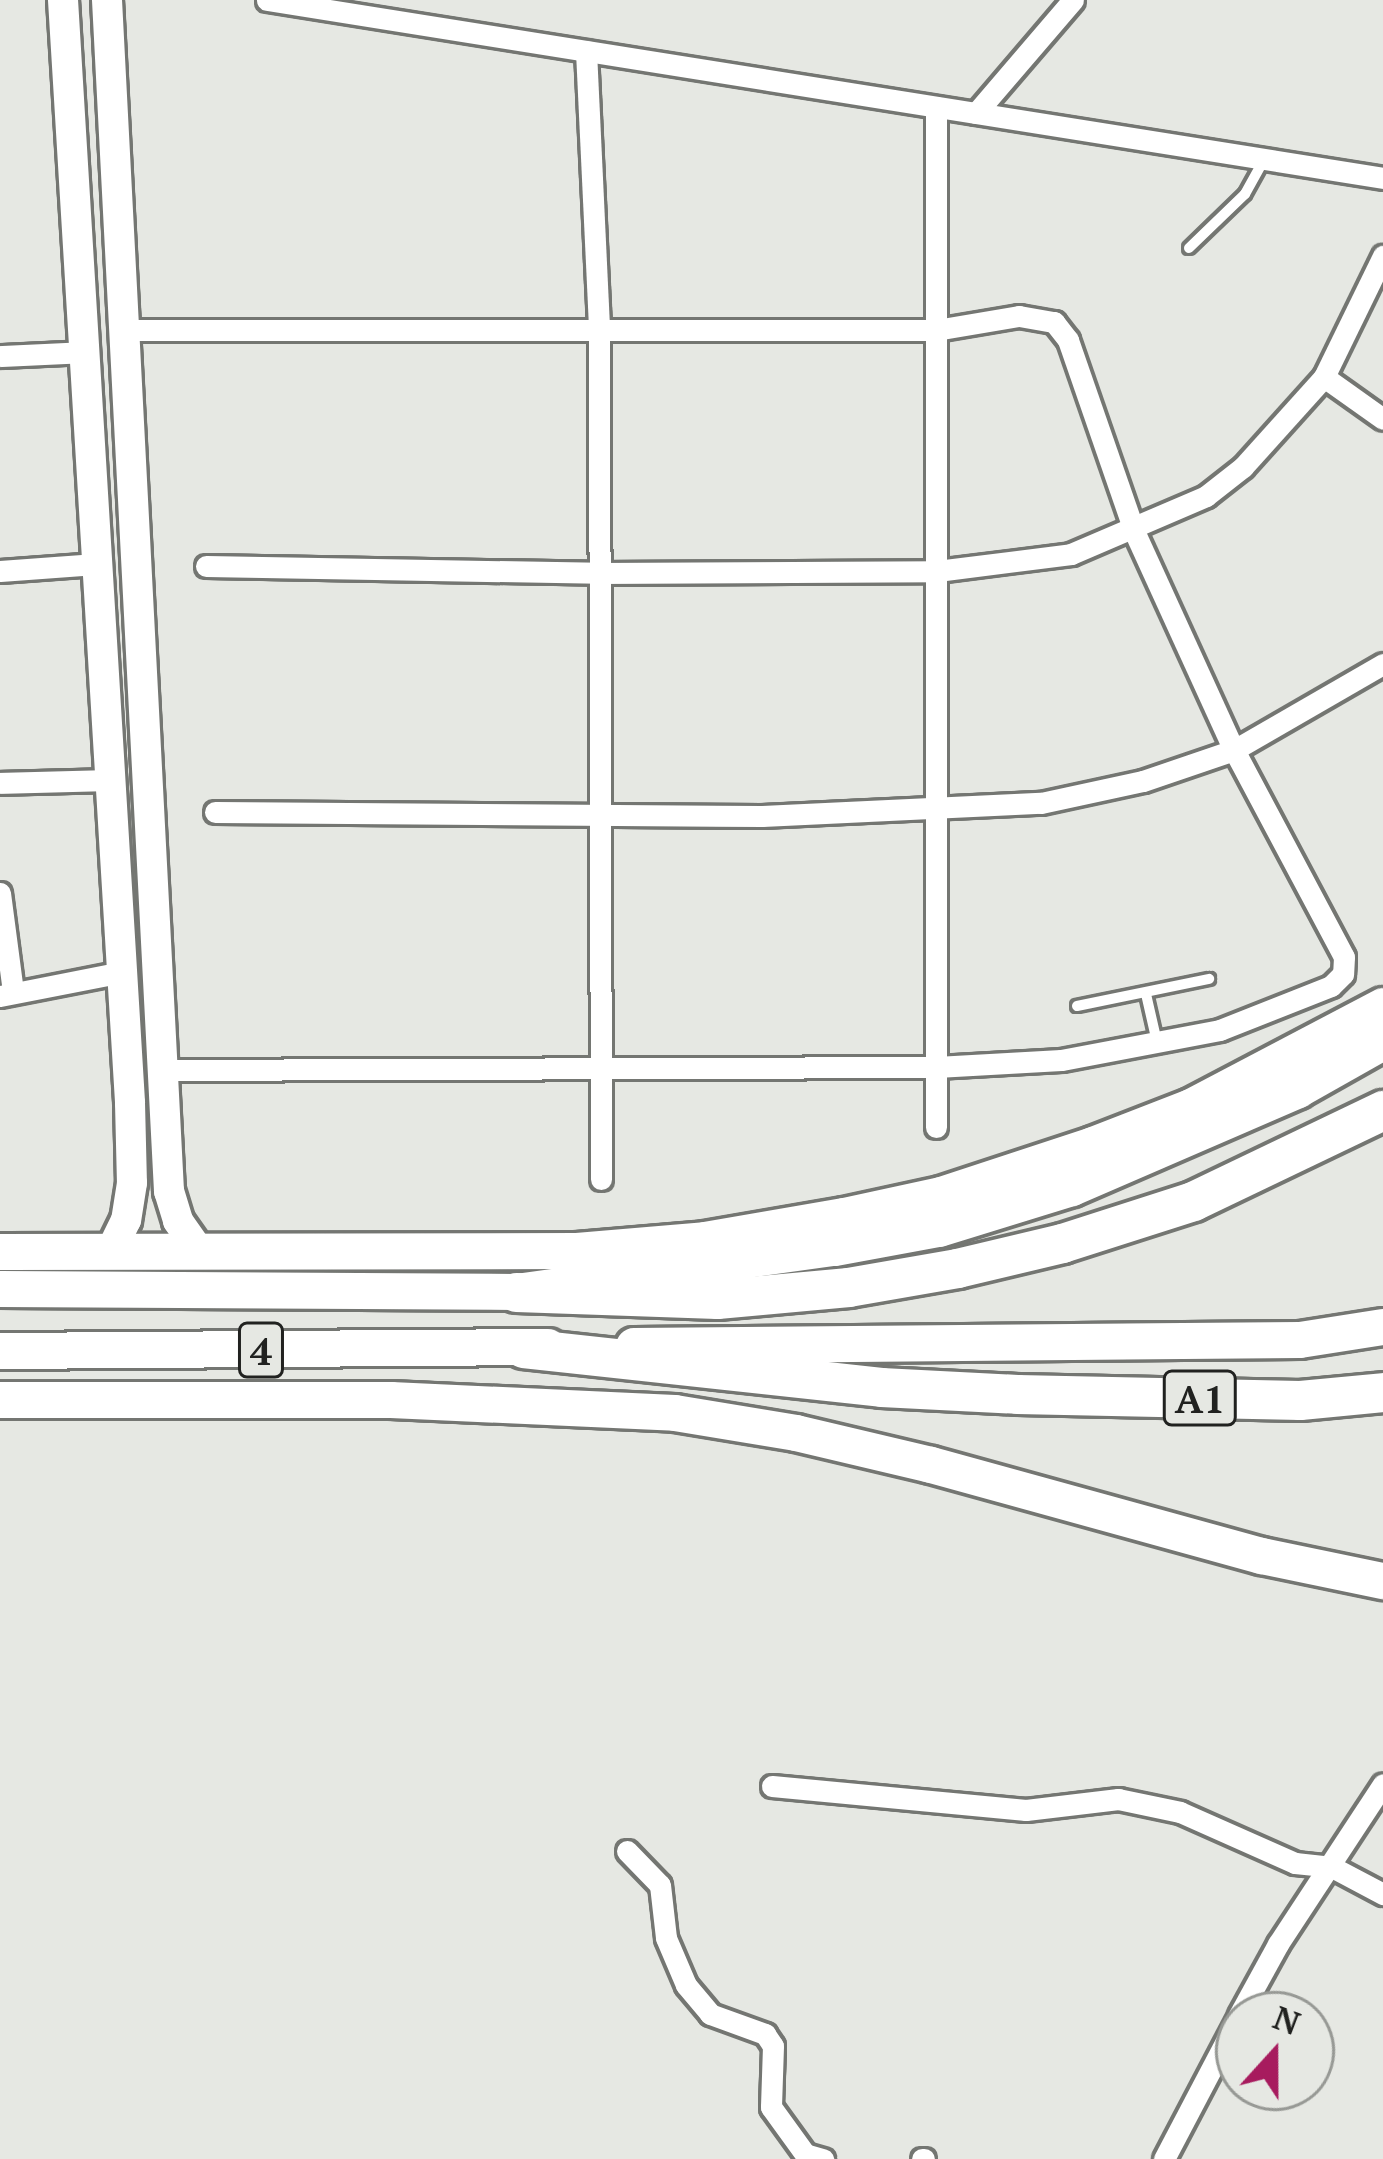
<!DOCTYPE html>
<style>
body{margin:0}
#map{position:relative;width:1383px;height:2159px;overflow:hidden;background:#e6e8e3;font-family:"PT Serif",serif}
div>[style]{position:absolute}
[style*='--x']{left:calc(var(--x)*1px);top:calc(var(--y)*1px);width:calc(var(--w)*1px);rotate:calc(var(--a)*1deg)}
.roads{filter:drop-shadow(3px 0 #747672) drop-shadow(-3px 0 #747672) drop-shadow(0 3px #747672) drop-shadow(0 -3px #747672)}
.service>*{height:10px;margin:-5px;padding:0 5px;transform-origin:5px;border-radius:5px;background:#fff}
.minor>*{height:21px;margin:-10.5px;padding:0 10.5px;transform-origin:10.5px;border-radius:10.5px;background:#fff}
.secondary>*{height:30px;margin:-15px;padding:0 15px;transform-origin:15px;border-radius:15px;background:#fff}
.trunk>*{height:36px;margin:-18px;padding:0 18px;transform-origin:18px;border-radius:18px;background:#fff}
.motorway>*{height:39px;margin:-19.5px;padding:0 19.5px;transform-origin:19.5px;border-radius:19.5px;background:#fff}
span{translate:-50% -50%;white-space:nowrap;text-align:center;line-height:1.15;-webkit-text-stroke:9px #e6e8e3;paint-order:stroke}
.shield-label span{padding:3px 9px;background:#e6e8e3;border:3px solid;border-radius:9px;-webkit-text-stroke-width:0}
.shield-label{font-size:39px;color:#212220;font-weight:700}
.north{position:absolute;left:1215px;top:1991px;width:120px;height:120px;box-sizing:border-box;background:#e6e8e3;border:3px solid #979995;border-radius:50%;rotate:21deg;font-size:33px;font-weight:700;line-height:48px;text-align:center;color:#212220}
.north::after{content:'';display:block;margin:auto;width:42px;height:54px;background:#a71b5e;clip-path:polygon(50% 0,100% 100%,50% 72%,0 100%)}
</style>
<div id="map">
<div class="roads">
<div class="service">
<div style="--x:1189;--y:248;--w:78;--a:-44"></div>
<div style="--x:1245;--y:194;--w:38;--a:-61"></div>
<div style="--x:1146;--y:994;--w:49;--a:77.1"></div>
<div style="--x:1077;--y:1006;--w:135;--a:-11.6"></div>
</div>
<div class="minor">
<div style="--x:267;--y:0;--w:1130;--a:9.06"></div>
<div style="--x:586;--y:51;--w:275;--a:87.3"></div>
<div style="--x:599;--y:326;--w:853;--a:89.87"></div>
<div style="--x:976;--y:113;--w:149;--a:-49.4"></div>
<div style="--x:125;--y:330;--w:811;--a:0"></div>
<div style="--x:936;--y:330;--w:84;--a:-9.6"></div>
<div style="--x:1019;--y:316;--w:36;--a:10"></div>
<div style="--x:1054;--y:322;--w:23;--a:52"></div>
<div style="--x:1068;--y:340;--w:202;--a:70.9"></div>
<div style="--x:1134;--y:531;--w:241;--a:65.5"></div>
<div style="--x:1234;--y:750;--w:234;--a:62"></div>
<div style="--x:1344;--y:957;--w:17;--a:93"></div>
<div style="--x:1343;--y:974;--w:17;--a:135"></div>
<div style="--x:1331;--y:986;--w:119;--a:158.4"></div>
<div style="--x:1220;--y:1030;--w:162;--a:169.3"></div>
<div style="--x:1061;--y:1060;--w:125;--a:176.8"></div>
<div style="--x:936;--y:1067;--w:774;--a:179.78"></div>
<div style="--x:0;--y:356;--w:87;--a:-2.6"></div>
<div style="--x:1324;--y:377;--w:72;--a:35.4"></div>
<div style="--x:206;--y:566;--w:392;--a:1"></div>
<div style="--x:598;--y:573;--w:339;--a:-0.3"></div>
<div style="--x:937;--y:571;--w:135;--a:-7.2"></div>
<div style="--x:1071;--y:554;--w:147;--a:-23.2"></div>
<div style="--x:1206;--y:496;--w:47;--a:-38.1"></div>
<div style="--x:1243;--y:467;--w:121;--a:-48"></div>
<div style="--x:1324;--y:377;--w:135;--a:-64"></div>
<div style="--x:0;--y:571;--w:96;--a:-4.2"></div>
<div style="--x:0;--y:783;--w:109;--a:-1.6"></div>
<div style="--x:215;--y:812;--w:547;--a:0.42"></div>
<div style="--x:762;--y:816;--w:279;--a:-2.7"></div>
<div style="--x:1041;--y:803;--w:104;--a:-12.2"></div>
<div style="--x:1143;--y:781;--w:96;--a:-18.8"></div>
<div style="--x:1234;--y:750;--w:172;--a:-30"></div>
<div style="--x:0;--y:893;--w:100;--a:82.5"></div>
<div style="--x:0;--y:996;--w:124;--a:-11.1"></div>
<div style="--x:936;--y:1127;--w:1020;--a:-90"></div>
<div style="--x:772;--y:1786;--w:255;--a:5.4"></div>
<div style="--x:1026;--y:1810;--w:93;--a:-6.8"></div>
<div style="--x:1118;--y:1799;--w:63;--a:11.8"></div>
<div style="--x:1180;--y:1812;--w:126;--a:23.9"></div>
<div style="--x:1295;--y:1863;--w:37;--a:6"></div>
<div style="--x:1332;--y:1867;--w:58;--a:27.9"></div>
<div style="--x:627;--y:1851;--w:47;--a:45.9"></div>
<div style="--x:660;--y:1885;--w:53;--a:83.5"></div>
<div style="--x:666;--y:1938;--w:51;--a:66.9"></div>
<div style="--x:686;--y:1985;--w:38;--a:50"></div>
<div style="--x:710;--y:2014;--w:59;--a:20"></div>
<div style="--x:765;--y:2034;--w:14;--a:56"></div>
<div style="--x:773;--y:2046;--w:61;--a:91.9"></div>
<div style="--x:771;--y:2107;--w:58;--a:54.1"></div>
<div style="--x:805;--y:2154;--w:19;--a:16"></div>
<div style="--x:1239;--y:2015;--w:81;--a:-61.2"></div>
<div style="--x:1278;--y:1944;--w:191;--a:-56.7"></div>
<div style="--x:922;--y:2159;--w:2;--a:0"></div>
<div style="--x:1164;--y:2159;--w:161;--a:-62.3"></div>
</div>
<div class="secondary">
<div style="--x:63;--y:0;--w:1105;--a:86.52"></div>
<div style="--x:130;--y:1103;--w:80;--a:88.6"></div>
<div style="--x:132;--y:1183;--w:37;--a:99"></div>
<div style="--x:126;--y:1220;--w:37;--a:116"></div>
<div style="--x:107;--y:0;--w:1193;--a:87.02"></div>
<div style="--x:169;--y:1191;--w:31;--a:73"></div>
<div style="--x:178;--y:1221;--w:38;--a:55"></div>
</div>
<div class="trunk">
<div style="--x:0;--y:1252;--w:577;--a:-0.1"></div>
<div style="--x:577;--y:1251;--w:128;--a:-4.9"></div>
<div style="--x:705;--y:1240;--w:141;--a:-9.8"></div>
<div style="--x:844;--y:1216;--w:99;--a:-12.2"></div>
<div style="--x:941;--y:1195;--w:160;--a:-18.2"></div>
<div style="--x:1093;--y:1145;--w:105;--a:-21.2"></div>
<div style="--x:1191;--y:1107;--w:217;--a:-27.7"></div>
<div style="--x:0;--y:1289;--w:516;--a:0.33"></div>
<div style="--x:516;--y:1292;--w:322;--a:-7.9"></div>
<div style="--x:835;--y:1248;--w:106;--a:-10.4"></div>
<div style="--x:939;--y:1229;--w:139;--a:-17.1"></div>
<div style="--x:1072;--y:1188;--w:246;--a:-23.4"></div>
<div style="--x:1298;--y:1090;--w:98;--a:-29.5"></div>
<div style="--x:634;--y:1346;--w:666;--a:-0.52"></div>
<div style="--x:1300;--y:1340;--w:84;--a:-8.9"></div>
<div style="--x:0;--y:1351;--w:548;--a:-0.42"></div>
<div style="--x:0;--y:1400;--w:391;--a:0"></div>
<div style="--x:391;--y:1400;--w:284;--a:2.6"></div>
<div style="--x:675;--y:1413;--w:123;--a:9.4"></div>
<div style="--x:796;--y:1433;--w:139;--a:13.3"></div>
<div style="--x:931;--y:1465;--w:343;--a:15.4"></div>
<div style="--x:1262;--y:1556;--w:124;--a:11.7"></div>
</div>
<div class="motorway">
<div style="--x:516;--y:1292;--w:201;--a:2"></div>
<div style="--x:717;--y:1299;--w:132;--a:-5.2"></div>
<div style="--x:848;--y:1287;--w:111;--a:-9.9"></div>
<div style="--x:957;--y:1268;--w:108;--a:-13.4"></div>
<div style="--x:1062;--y:1243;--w:138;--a:-17.8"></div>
<div style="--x:1193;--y:1201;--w:211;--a:-25.6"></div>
<div style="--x:523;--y:1348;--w:360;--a:6.2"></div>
<div style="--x:881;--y:1387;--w:136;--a:2.9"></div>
<div style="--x:1017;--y:1394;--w:283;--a:1.2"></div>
<div style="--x:1300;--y:1400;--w:83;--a:-5.5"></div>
</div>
</div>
<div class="shield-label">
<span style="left:261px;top:1350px">4</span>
<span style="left:1200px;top:1398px">A1</span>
</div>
<div class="north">N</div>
</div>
